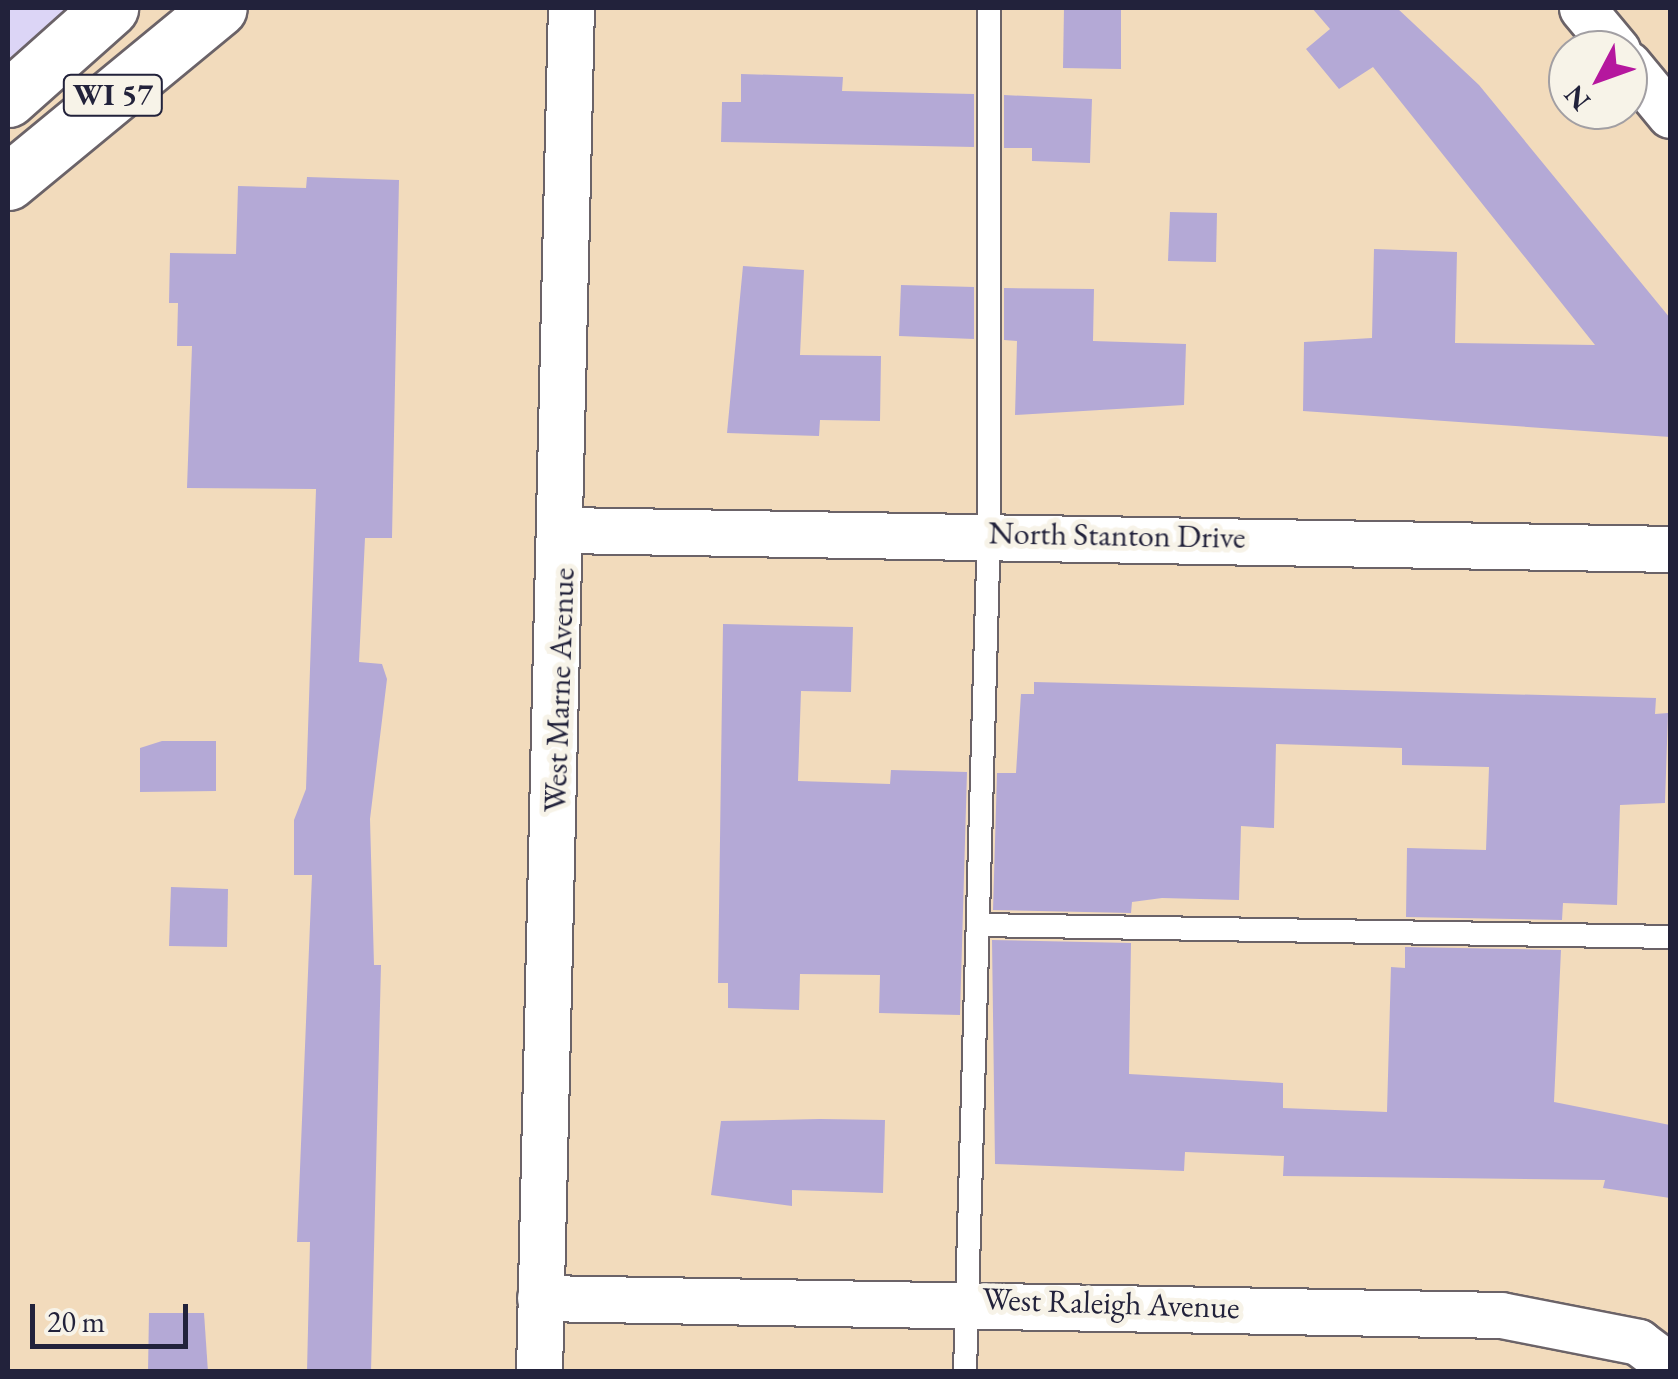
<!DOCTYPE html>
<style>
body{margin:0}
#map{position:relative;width:1678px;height:1379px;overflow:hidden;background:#f2dbbc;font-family:"EB Garamond",serif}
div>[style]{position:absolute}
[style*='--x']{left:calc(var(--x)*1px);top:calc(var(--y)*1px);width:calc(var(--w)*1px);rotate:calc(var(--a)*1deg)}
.built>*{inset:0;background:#dcd5f6}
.building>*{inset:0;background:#b4a9d6}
.roads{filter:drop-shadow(2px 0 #6b6368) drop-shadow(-2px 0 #6b6368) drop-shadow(0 2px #6b6368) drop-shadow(0 -2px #6b6368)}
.service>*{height:22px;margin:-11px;padding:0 11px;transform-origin:11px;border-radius:11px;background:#fff}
.minor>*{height:45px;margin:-22.5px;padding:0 22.5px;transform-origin:22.5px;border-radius:22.5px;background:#fff}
.primary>*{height:55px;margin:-27.5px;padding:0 27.5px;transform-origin:27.5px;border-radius:27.5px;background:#fff}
span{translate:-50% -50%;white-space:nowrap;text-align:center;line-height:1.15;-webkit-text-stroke:10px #f7f3e8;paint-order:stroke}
.shield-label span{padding:2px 8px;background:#f7f3e8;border:2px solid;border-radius:8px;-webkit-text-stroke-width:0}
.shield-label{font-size:30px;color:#22223b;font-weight:700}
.street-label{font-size:32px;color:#22223b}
.frame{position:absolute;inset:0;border:10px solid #22223b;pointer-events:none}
.north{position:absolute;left:1548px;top:30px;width:100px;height:100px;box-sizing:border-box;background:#f7f3e8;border:2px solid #a29fa3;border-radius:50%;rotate:229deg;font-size:28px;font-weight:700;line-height:40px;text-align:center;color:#22223b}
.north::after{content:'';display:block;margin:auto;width:35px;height:45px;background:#b5179e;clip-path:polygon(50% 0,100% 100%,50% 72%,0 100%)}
.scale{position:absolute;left:30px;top:1304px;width:158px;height:45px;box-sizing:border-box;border:5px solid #22223b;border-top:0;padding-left:12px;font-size:30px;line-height:35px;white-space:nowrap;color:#22223b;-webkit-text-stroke:8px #f7f3e8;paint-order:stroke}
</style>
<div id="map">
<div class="built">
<div style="clip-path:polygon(8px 8px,110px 8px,8px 99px)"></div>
</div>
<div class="building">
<div style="clip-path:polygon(1064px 8px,1121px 8px,1121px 69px,1063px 68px)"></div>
<div style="clip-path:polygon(1312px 8px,1397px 8px,1479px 85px,1670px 318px,1670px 437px,1303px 411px,1304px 342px,1372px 338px,1374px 249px,1457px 252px,1455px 343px,1595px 345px,1373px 67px,1339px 89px,1306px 49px,1330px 29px)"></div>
<div style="clip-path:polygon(741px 74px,843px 77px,842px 91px,974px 94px,974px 147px,721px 142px,722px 102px,741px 102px)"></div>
<div style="clip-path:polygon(1004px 95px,1092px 99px,1090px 163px,1032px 161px,1032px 148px,1004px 148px)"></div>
<div style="clip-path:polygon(307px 177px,399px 180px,392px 538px,365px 538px,359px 662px,382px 664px,387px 679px,370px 819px,374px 965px,381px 965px,371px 1372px,307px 1372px,310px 1242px,297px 1242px,312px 875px,294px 875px,294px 820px,306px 789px,316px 489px,187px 488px,192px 346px,177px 346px,178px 303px,169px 303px,170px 253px,236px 254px,238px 186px,306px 188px)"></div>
<div style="clip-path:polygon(1170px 212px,1217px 213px,1216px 262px,1168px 261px)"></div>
<div style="clip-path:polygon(743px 266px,804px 270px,800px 355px,881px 356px,880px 421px,820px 420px,819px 436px,727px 433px)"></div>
<div style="clip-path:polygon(901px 285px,974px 287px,974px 339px,899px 336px)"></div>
<div style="clip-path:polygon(1004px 288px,1094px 289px,1093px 341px,1186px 344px,1184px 405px,1015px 415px,1017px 341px,1004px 340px)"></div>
<div style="clip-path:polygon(723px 624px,853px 627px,851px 692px,801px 691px,798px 781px,890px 784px,891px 770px,967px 772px,960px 1015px,879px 1013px,880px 975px,800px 974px,799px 1010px,728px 1008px,728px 983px,718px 983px)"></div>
<div style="clip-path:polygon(1034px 682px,1656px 698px,1655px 714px,1668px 713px,1665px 803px,1620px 805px,1617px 905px,1563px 903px,1562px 920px,1406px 917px,1407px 848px,1486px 850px,1489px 767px,1402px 765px,1402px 748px,1276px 744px,1274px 828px,1241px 826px,1239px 900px,1162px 898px,1132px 902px,1131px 913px,993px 910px,997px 773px,1016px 773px,1021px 694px,1034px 694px)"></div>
<div style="clip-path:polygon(162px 741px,216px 741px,216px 791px,140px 792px,140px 748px)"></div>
<div style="clip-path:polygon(171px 887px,228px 889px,227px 947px,169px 946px)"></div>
<div style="clip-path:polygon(992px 940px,1131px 943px,1129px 1074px,1283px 1083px,1283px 1108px,1387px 1112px,1391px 967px,1405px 968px,1405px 947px,1561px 950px,1554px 1102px,1670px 1125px,1670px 1198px,1603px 1188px,1605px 1180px,1283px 1176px,1284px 1156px,1185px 1152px,1184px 1171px,995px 1164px)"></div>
<div style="clip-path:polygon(820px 1119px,885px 1120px,883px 1193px,792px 1190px,792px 1206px,711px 1195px,721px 1121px)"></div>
<div style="clip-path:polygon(149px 1313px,204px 1313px,208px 1372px,148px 1372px)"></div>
</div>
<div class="roads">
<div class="service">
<div style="--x:978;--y:925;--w:692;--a:0.99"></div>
<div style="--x:965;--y:1372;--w:841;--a:-88.37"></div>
<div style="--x:989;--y:531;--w:523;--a:-90"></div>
</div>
<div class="minor">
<div style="--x:1582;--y:8;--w:55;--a:50.2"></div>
<div style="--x:1628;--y:64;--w:66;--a:50.5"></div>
<div style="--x:564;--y:530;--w:1106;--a:0.98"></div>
<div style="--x:540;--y:1298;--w:961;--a:1.01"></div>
<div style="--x:1501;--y:1315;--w:140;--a:11.1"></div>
<div style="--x:1638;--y:1342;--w:40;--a:37"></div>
<div style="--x:539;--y:1372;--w:1364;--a:-88.66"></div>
</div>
<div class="primary">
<div style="--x:8;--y:99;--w:137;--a:-41.7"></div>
<div style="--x:8;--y:182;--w:273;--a:-39.5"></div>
</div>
</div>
<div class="shield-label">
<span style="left:113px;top:95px">WI 57</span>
</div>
<div class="street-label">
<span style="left:1117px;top:535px;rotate:1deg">North Stanton Drive</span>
<span style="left:559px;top:690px;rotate:-88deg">West Marne Avenue</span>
<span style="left:1111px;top:1303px;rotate:2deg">West Raleigh Avenue</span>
</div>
<div class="frame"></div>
<div class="north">N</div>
<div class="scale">20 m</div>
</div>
